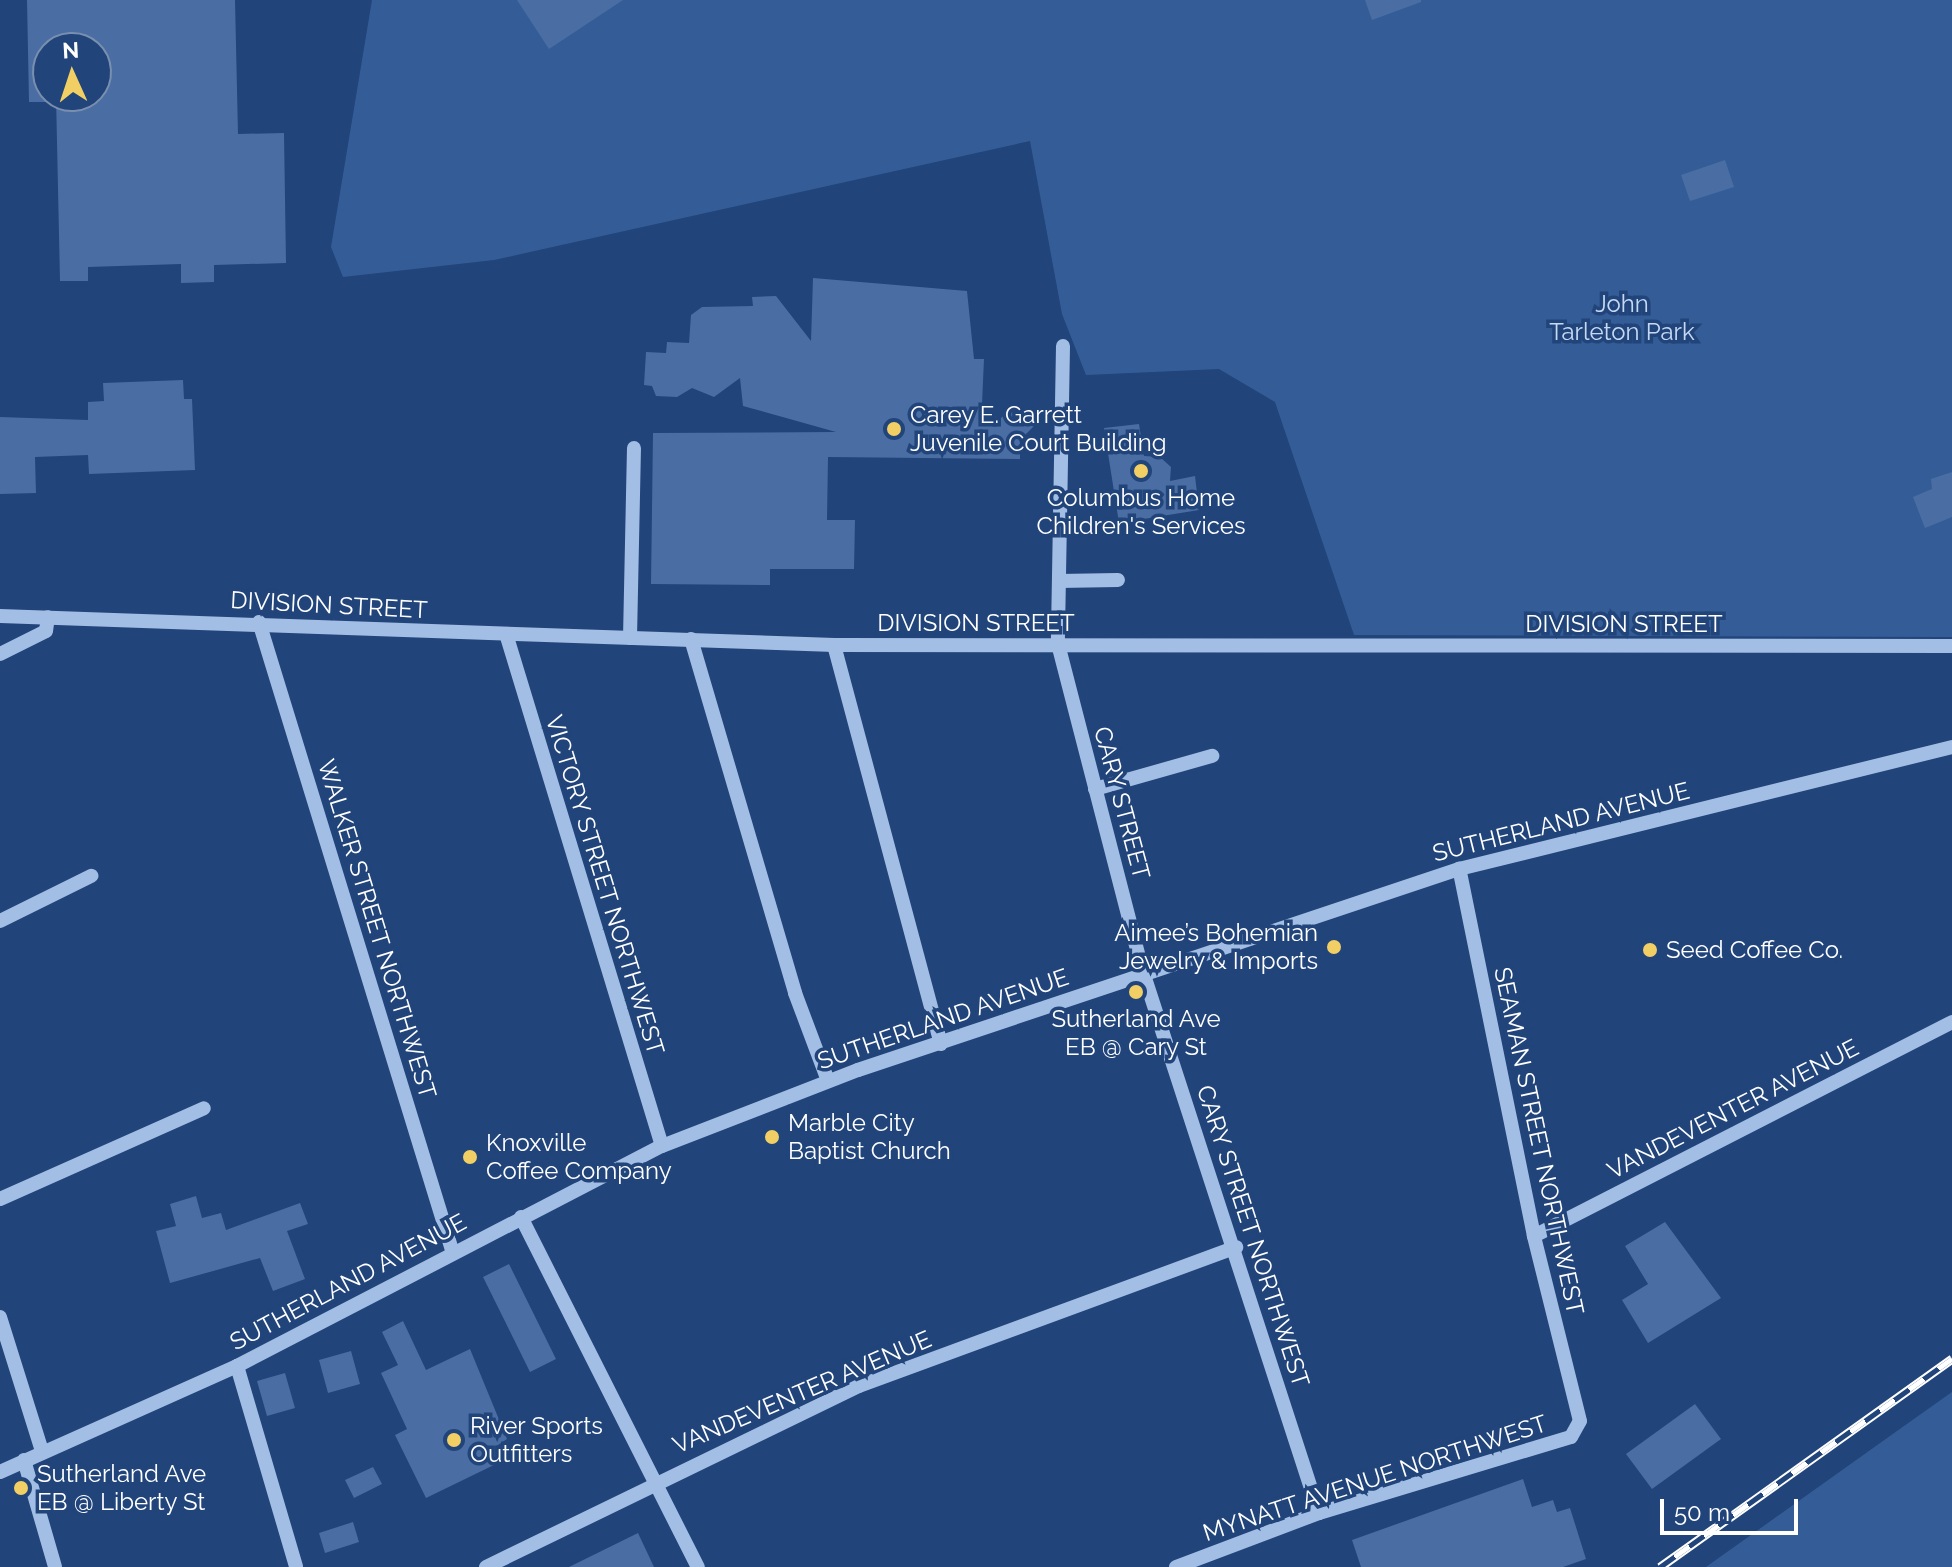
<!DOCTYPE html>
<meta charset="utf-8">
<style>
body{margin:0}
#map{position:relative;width:1952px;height:1567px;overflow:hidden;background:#21447a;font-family:Raleway,sans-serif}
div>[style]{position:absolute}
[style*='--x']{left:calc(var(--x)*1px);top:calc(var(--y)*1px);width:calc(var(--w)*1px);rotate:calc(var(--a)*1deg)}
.green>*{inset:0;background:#345d98}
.building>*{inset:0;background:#4a6ea3}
.minor>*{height:14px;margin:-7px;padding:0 7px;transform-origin:7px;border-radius:7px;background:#a3bee5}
.rail>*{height:9px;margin-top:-4.5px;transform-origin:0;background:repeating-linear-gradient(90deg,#21447a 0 18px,#fff 0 36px);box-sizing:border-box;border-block:2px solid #fff}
.dots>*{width:22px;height:22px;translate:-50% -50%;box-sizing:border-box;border:4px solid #21447a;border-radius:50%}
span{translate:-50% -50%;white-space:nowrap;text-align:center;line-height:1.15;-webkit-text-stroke:7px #21447a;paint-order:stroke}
.park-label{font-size:24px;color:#c6d9f4}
.poi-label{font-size:24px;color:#fff}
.left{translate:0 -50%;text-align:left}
.right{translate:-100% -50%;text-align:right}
.street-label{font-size:24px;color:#fff}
.north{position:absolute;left:32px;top:32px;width:80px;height:80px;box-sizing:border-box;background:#21447a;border:2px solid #7a8faf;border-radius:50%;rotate:357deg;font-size:22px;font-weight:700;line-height:32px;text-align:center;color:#fff}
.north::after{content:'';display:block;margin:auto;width:28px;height:36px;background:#f1cf65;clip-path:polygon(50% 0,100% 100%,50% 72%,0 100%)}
.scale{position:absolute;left:1660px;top:1499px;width:138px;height:36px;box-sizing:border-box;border:4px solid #fff;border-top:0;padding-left:10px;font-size:24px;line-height:28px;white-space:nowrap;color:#fff;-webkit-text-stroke:6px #21447a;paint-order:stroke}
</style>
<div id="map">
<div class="green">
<div style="clip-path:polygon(372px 0,1952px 0,1952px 637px,1354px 635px,1275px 402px,1219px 369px,1086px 375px,1062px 314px,1030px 141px,494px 260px,343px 277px,331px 247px)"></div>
<div style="clip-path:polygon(1952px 1392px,1952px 1567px,1706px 1567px,1904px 1426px)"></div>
</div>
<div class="building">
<div style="clip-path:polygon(27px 0,235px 0,238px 134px,284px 133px,286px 263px,214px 265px,214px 282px,181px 283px,181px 264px,88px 267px,88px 281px,60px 281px,56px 96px,96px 96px,96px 48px,48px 48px,48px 102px,29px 102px)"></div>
<div style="clip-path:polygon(517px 0,623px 0,549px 49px)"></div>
<div style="clip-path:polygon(1365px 0,1421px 0,1421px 2px,1372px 20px)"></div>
<div style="clip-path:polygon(1725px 160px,1734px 187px,1690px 201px,1681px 175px)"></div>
<div style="clip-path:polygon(813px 278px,967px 291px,974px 359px,984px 359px,982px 404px,999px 420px,1014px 406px,1034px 426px,1020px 440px,1020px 459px,828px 457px,827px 520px,855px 520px,854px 569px,770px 569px,770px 585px,651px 584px,653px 433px,836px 432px,743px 406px,740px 378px,714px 397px,692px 388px,677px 397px,656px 396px,652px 386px,644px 385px,646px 352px,666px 353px,667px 342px,689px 343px,691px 315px,702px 307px,753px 306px,752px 297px,776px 296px,811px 341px)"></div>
<div style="clip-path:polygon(183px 380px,184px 399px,192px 399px,195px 470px,89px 474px,88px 455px,35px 457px,36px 493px,0 494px,0 417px,88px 420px,88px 402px,104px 401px,103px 383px)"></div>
<div style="clip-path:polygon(1139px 424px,1144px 456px,1160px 457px,1171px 467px,1170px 481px,1195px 476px,1199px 510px,1119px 523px,1104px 428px)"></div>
<div style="clip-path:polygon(1952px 472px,1952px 517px,1925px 528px,1913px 497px,1932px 489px,1931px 479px)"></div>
<div style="clip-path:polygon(196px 1196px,202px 1218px,221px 1213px,226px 1230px,300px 1203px,308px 1224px,287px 1231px,305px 1279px,273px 1291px,260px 1258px,170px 1283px,156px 1231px,176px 1226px,170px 1204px)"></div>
<div style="clip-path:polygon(1665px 1222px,1721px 1298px,1648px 1343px,1622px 1300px,1648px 1284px,1625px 1246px)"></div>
<div style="clip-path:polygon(509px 1264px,556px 1359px,530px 1372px,483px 1277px)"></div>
<div style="clip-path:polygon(403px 1321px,426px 1370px,470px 1349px,507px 1439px,495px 1447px,496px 1464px,426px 1498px,395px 1435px,407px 1429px,381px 1373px,398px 1365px,382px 1332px)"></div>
<div style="clip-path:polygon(351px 1351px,360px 1384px,328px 1393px,319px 1360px)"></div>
<div style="clip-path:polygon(285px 1373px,295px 1408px,267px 1416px,257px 1381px)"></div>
<div style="clip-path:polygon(1695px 1404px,1721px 1439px,1652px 1489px,1626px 1454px)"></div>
<div style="clip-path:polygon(373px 1467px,382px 1484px,354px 1498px,345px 1480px)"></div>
<div style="clip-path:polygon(1523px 1479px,1532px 1507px,1553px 1500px,1557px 1512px,1570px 1508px,1586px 1559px,1563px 1567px,1361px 1567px,1352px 1540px)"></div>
<div style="clip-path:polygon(353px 1522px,359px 1542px,325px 1553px,319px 1533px)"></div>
<div style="clip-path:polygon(638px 1533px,654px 1567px,569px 1567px)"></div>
</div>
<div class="minor">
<div style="--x:1063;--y:346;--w:298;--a:91"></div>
<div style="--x:1058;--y:644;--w:339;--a:75.5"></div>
<div style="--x:1143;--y:972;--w:569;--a:71.98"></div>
<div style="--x:1059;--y:581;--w:59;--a:-1"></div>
<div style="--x:0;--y:616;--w:835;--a:1.99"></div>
<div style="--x:834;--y:645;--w:1118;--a:0.05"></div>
<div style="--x:259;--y:622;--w:657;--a:72.92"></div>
<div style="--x:507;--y:637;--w:532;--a:73.06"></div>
<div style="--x:630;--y:638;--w:190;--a:-88.8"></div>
<div style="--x:691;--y:639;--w:369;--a:73.6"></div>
<div style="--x:795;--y:993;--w:94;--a:69.4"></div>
<div style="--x:834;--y:645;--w:413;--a:75"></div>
<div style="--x:0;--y:654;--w:51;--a:-26.6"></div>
<div style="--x:46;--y:631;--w:14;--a:-82"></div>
<div style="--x:1095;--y:789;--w:122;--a:-15.8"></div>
<div style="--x:0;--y:921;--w:102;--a:-26.3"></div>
<div style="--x:0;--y:1199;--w:223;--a:-24"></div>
<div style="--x:521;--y:1217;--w:392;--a:63.2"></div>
<div style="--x:1534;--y:1236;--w:470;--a:-27.1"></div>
<div style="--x:0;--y:1317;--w:140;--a:72.6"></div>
<div style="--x:237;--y:1366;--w:209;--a:73.6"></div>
<div style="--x:24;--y:1460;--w:111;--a:73.8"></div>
<div style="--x:0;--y:1472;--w:260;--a:-24.1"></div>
<div style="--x:237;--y:1366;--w:479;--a:-27.4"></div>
<div style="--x:662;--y:1146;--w:210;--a:-21.2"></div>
<div style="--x:858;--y:1070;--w:634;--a:-18.49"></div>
<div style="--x:1459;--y:869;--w:508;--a:-13.9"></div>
<div style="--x:486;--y:1567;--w:415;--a:-25.9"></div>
<div style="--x:859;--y:1386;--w:402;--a:-20.2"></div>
<div style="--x:1176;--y:1567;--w:153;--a:-20.7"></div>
<div style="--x:1319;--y:1513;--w:263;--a:-16.8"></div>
<div style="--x:1571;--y:1437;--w:18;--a:-61"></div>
<div style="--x:1580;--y:1421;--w:191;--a:-104"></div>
<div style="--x:1534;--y:1236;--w:375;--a:-101.5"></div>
</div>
<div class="rail">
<div style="--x:1660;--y:1567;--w:359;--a:-35.5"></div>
</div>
<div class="dots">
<div style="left:894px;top:429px;background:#f1cf65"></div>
<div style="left:1141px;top:471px;background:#f1cf65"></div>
<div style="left:1334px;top:947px;background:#f1cf65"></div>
<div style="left:1650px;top:950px;background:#f1cf65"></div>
<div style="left:1136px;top:992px;background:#f1cf65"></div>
<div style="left:772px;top:1137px;background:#f1cf65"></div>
<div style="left:470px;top:1157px;background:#f1cf65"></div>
<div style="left:454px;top:1440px;background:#f1cf65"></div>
<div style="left:21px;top:1488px;background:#f1cf65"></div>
</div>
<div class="park-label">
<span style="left:1622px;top:318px">John<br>Tarleton Park</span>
</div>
<div class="poi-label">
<span class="left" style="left:910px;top:429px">Carey E. Garrett<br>Juvenile Court Building</span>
<span style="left:1141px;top:512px">Columbus Home<br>Children's Services</span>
<span class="right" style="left:1318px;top:947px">Aimee’s Bohemian<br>Jewelry &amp; Imports</span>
<span class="left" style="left:1666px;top:950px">Seed Coffee Co.</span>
<span style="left:1136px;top:1033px">Sutherland Ave<br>EB @ Cary St</span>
<span class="left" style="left:788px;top:1137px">Marble City<br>Baptist Church</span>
<span class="left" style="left:486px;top:1157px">Knoxville<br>Coffee Company</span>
<span class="left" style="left:470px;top:1440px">River Sports<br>Outfitters</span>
<span class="left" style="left:37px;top:1488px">Sutherland Ave<br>EB @ Liberty St</span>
</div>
<div class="street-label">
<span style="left:329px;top:605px;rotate:3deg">DIVISION STREET</span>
<span style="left:976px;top:623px">DIVISION STREET</span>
<span style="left:1624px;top:624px">DIVISION STREET</span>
<span style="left:1122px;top:803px;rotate:75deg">CARY STREET</span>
<span style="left:1561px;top:822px;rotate:-14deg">SUTHERLAND AVENUE</span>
<span style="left:605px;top:885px;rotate:73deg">VICTORY STREET NORTHWEST</span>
<span style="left:377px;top:929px;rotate:73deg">WALKER STREET NORTHWEST</span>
<span style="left:943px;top:1019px;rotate:-19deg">SUTHERLAND AVENUE</span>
<span style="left:1733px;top:1109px;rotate:-27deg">VANDEVENTER AVENUE</span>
<span style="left:1539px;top:1141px;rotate:78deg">SEAMAN STREET NORTHWEST</span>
<span style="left:1253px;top:1236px;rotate:72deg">CARY STREET NORTHWEST</span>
<span style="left:348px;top:1282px;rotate:-28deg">SUTHERLAND AVENUE</span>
<span style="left:802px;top:1392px;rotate:-23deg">VANDEVENTER AVENUE</span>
<span style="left:1375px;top:1478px;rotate:-18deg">MYNATT AVENUE NORTHWEST</span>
</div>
<div class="north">N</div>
<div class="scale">50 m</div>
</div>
